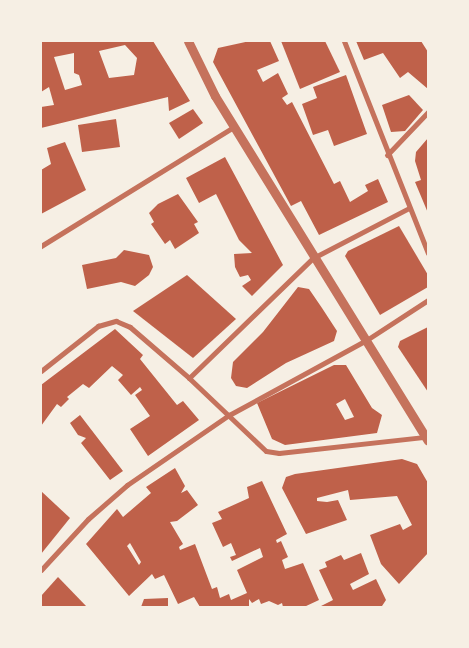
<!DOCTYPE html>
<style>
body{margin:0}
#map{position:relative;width:469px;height:648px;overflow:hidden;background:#f6efe4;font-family:"IBM Plex Sans",sans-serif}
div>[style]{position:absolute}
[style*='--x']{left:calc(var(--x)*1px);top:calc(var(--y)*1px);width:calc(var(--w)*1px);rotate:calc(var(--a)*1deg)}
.building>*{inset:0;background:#bf614a}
.minor>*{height:5px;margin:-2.5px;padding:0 2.5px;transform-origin:2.5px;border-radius:2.5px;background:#c5725c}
.tertiary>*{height:9px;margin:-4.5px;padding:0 4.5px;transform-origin:4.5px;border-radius:4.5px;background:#c5725c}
span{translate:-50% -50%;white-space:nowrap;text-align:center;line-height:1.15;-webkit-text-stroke:5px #f6efe4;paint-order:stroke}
.frame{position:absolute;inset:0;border:42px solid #f6efe4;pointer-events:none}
</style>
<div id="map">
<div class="building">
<div style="clip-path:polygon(evenodd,41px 41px,153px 41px,190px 101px,169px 111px,168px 97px,41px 128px,41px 107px,54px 105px,49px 87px,41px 92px,41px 41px,125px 45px,137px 58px,134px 75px,109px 78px,99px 51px,125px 45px,41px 41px,74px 53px,74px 73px,79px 75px,82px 85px,65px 90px,54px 57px,74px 53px)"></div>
<div style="clip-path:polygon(250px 41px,270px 41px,279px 61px,257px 70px,263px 82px,278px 73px,288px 94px,282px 98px,287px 105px,292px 102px,334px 184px,340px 181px,350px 202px,368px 191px,365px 185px,378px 179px,388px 202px,319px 235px,301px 201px,291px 206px,213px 62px,218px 48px)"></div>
<div style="clip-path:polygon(281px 41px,325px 41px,340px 72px,300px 89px)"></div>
<div style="clip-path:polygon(356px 41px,421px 41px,428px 52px,428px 89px,408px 72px,400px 78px,383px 53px,364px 60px)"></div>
<div style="clip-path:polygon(346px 75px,367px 134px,334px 146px,328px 130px,313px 135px,302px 104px,317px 98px,313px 87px)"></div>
<div style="clip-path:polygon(409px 95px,423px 110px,405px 131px,391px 132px,382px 105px)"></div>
<div style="clip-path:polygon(193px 109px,203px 123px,179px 139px,169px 123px)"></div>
<div style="clip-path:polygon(116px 119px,120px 147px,82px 152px,78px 125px)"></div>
<div style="clip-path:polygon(428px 138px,428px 213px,415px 182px,421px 180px,415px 161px,416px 152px)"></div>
<div style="clip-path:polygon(65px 142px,86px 190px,41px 214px,41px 170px,51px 164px,47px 148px)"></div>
<div style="clip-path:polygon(225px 157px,283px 265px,252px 296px,242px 286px,251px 280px,248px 275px,240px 277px,235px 267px,234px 254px,252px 253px,239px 240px,216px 194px,199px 203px,186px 178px)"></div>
<div style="clip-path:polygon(178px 194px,198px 222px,194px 224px,199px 233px,175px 249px,170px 240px,165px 244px,151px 224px,154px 222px,149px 213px,158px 204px)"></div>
<div style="clip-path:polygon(399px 226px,428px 275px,428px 287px,380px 315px,345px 256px,348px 251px)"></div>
<div style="clip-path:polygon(124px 250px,149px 255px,153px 267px,149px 275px,135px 286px,121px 282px,87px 289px,82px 265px,116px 258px)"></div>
<div style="clip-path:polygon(187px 275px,236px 319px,193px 358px,133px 311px)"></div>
<div style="clip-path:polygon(298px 287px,309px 289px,322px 308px,337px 331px,334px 341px,286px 363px,247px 388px,236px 386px,231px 378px,233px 362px,263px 332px)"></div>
<div style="clip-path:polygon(428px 327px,428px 392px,398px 347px,400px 341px)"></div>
<div style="clip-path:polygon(115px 329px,143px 355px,140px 359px,177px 405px,183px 401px,199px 420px,148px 456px,130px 429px,150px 416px,135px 395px,142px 390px,140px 387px,131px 395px,118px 380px,123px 375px,112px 366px,89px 388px,83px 384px,67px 397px,69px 399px,61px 407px,57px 404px,41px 426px,41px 385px)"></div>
<div style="clip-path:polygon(evenodd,334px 365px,346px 365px,372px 408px,382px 415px,377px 433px,285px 445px,272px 439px,257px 403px,334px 365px,345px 399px,354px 417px,345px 420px,336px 404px,345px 399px)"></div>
<div style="clip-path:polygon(80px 415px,123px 471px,110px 480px,81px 443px,86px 438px,78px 435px,70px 423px)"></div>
<div style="clip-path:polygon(402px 459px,417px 464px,428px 483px,428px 553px,399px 584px,381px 564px,370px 535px,400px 524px,403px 530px,412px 525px,397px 496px,350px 500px,348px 490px,317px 498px,317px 501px,327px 502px,338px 500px,347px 520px,306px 534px,282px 488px,286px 477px,295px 474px)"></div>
<div style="clip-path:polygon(evenodd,175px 468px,185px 486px,181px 493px,187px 490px,198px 505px,177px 521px,170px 522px,183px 544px,179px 547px,180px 550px,195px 544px,212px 589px,217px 587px,220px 598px,229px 594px,231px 600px,247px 593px,237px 570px,263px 557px,260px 548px,232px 561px,230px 557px,236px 555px,231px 543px,223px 547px,212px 523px,222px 519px,218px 512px,249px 498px,247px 487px,262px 481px,287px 534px,276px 540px,277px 543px,281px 541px,288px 557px,282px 560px,285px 569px,303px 563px,319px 600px,304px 607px,283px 607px,282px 603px,278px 605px,269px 601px,261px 604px,259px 599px,252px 603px,249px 599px,249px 607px,200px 607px,194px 597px,178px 604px,164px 575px,155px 579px,152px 574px,129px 596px,86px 544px,117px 509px,123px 517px,151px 493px,146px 487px,175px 468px,130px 543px,141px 562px,139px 565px,127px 546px,130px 543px)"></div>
<div style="clip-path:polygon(41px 491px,70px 518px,41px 554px)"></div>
<div style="clip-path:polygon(361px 553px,369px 574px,350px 584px,353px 590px,376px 579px,386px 600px,382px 606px,319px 607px,333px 600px,319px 570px,327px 567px,325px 562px,341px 555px,344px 560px)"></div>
<div style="clip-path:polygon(58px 577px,87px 607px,41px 607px,41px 596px)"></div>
<div style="clip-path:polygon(168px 598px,168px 607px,141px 607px,144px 599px)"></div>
</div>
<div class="minor">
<div style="--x:344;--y:41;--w:228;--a:68.4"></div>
<div style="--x:387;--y:155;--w:59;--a:-46.4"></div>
<div style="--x:41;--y:246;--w:227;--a:-31.7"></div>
<div style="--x:41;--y:371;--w:73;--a:-38.3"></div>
<div style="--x:98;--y:326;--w:19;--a:-16"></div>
<div style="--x:116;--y:321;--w:15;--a:23"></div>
<div style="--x:130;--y:327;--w:78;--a:40.8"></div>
<div style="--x:189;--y:378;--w:173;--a:-44.1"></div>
<div style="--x:313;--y:258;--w:108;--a:-27.5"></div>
<div style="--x:189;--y:378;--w:106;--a:43.5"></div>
<div style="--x:266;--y:451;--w:13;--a:9"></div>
<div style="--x:279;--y:453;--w:147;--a:-6.3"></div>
<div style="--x:41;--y:570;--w:69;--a:-47.3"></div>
<div style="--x:88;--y:519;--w:52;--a:-41.1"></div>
<div style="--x:127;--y:485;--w:124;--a:-34.5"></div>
<div style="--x:229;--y:415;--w:155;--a:-28.6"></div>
<div style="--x:365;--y:341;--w:75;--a:-33.1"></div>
</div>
<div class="tertiary">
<div style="--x:188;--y:41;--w:61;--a:63.9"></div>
<div style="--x:215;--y:96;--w:405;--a:58.3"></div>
</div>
<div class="frame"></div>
</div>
